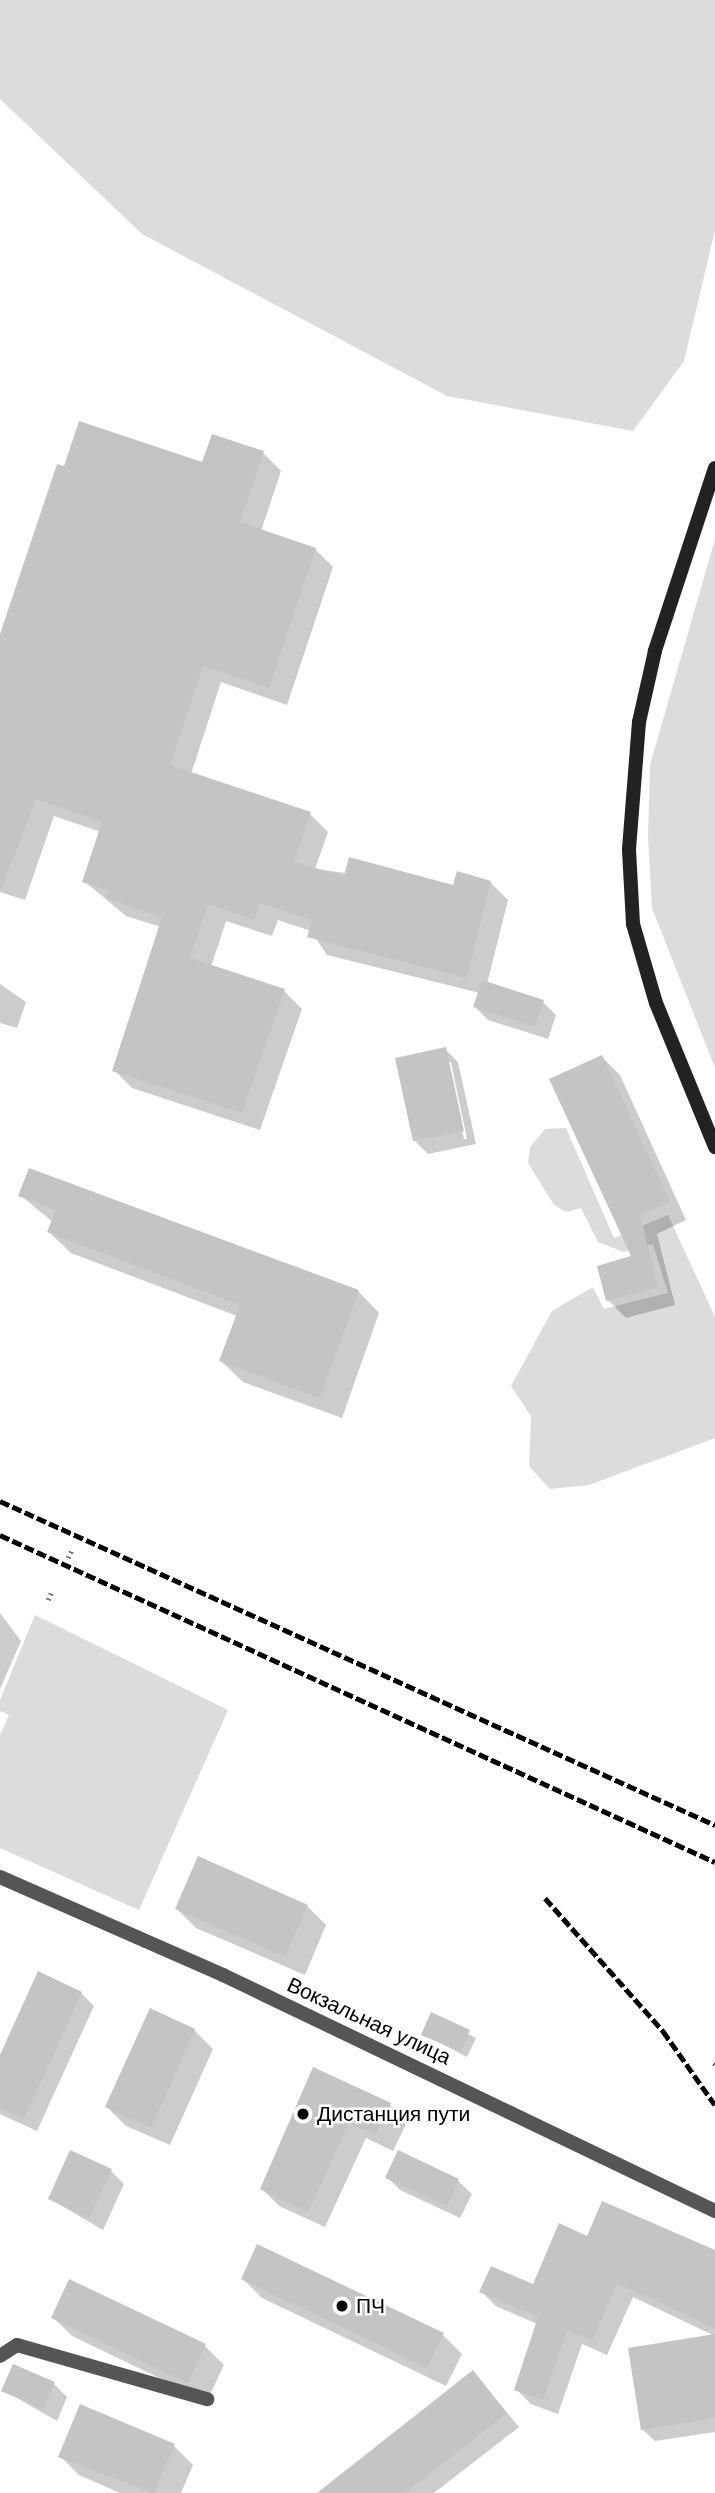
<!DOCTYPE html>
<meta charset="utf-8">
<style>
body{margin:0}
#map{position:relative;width:715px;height:2493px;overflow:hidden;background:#fff;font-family:Helvetica,sans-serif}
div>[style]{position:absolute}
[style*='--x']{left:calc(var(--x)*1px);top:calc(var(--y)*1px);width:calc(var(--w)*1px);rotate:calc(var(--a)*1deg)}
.green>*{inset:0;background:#dcdcdc}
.shadow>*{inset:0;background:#0003}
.building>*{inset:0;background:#c4c4c4}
.path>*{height:4.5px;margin-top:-2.25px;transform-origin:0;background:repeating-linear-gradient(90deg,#777 0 2px,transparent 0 5.5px)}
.minor>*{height:14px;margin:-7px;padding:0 7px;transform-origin:7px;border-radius:7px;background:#555}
.secondary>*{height:14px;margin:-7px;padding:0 7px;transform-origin:7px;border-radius:7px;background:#222}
.rail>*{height:5px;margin-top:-2.5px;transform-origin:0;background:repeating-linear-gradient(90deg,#000 0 10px,transparent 0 13.5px)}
.dots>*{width:19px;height:19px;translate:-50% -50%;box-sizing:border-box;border:4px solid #fff;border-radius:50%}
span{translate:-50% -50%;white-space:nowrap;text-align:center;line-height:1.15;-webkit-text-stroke:5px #fff;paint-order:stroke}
.street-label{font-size:21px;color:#000}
.poi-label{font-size:21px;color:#000}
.left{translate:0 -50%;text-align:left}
</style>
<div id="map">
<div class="green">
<div style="clip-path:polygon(0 0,715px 0,715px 230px,684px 361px,633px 431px,447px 396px,142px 234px,0 99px)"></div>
<div style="clip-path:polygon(715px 539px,715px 1068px,652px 908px,648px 837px,650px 765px)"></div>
<div style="clip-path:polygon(566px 1128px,614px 1238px,668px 1215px,715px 1317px,715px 1438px,589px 1485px,550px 1489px,529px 1466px,531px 1416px,511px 1386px,552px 1311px,593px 1287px,604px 1309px,668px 1293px,653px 1244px,624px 1252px,598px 1242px,581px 1208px,566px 1212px,554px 1205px,528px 1163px,530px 1147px,545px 1129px)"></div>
<div style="clip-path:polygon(35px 1615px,228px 1710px,139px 1910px,0 1848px,0 1735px,9px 1715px,0 1711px,0 1700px)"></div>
</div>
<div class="shadow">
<div style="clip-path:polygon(263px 453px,281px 471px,261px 531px,315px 549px,333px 567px,287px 705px,221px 682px,191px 774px,310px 814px,328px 832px,315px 869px,454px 887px,490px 882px,508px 900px,487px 984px,543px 1002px,556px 1015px,548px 1039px,488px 1020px,475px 1007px,480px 993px,327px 955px,311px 931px,278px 920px,272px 936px,226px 921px,211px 967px,284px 991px,302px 1009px,260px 1130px,132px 1088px,114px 1070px,161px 927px,126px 916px,84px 881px,101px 832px,54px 816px,25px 900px,0 892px,0 640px,203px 465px)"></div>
<div style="clip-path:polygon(0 984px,26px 1002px,17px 1028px,0 1023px)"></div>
<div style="clip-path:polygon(evenodd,445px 1049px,458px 1062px,476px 1144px,428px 1154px,414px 1140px,445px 1049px,447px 1062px,451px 1062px,467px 1139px,464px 1139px,447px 1062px)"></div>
<div style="clip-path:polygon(602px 1057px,620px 1075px,686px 1220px,657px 1234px,675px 1305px,626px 1318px,608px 1300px,633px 1258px)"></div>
<div style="clip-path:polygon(20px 1195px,358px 1291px,379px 1313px,342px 1418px,243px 1382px,221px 1361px,237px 1316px,71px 1253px,49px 1232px,53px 1222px)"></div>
<div style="clip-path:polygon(0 1613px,21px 1641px,0 1689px)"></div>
<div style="clip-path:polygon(307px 1906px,326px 1925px,305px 1975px,196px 1928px,177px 1909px)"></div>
<div style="clip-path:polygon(81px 1993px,94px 2006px,37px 2131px,0 2114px,0 2060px)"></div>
<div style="clip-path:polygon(432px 2015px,476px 2038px,467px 2057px,423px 2034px)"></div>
<div style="clip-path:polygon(194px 2030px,213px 2049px,170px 2145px,126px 2126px,107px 2107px)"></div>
<div style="clip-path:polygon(313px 2069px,390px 2105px,407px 2122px,393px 2151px,366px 2138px,325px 2227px,279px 2206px,262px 2189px)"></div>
<div style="clip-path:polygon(399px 2152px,458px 2181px,472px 2194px,460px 2218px,400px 2190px,387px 2177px)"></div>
<div style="clip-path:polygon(111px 2171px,124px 2184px,103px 2230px,50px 2199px)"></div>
<div style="clip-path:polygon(588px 2238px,715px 2252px,715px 2336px,633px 2297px,607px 2355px,582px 2344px,558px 2414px,531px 2404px,516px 2389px,537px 2324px,496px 2306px,481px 2291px,534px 2286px)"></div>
<div style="clip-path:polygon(243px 2279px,443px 2335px,462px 2354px,446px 2386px,262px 2298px)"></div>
<div style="clip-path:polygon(53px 2317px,205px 2346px,224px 2365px,207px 2401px,72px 2336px)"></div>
<div style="clip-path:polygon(715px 2336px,715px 2432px,655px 2441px,642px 2429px)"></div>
<div style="clip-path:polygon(473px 2372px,519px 2427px,434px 2493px,319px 2493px)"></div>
<div style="clip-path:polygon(54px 2384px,67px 2397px,57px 2421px,3px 2390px)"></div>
<div style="clip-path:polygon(174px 2446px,193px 2465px,181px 2493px,120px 2493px,79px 2475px,60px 2456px)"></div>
</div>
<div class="building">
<div style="clip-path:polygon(79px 421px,202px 462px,212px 434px,264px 451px,240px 522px,316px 548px,269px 688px,203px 666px,170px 765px,311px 812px,294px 862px,344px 876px,349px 857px,453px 885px,457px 871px,491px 881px,467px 978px,307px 937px,312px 920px,260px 903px,254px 920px,208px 904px,190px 958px,285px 989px,242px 1113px,112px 1071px,162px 917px,106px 898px,109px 891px,82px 882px,102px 822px,36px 799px,0 892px,0 634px,57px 464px,64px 466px)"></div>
<div style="clip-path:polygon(482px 980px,544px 1000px,535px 1027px,473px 1007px)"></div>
<div style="clip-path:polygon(446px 1047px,464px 1131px,413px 1141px,395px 1058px)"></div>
<div style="clip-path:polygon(602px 1055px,670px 1202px,640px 1215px,658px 1287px,606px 1301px,597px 1266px,631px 1256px,549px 1079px)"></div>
<div style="clip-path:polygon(29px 1168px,359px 1290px,320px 1398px,219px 1361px,240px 1305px,47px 1232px,56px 1210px,18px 1196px)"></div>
<div style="clip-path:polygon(198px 1856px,308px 1905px,285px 1957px,175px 1909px)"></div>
<div style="clip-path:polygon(38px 1971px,82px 1992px,24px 2119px,0 2108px,0 2055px)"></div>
<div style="clip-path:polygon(150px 2008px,195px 2029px,151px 2128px,105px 2107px)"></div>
<div style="clip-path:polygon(431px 2012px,470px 2030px,461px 2052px,421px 2035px)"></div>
<div style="clip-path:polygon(313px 2067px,391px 2103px,376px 2135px,349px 2123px,308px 2212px,260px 2189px)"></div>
<div style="clip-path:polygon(70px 2150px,112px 2169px,89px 2218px,48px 2199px)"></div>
<div style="clip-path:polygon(398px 2150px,459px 2179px,447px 2206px,385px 2178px)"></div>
<div style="clip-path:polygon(602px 2201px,715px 2250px,715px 2329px,617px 2283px,592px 2341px,567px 2330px,543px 2400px,514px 2390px,538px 2317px,479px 2292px,491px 2266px,533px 2284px,559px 2223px,587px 2236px)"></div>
<div style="clip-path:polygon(257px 2244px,444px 2333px,427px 2368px,241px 2279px)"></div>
<div style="clip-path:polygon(69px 2279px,206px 2344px,188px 2383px,51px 2318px)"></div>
<div style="clip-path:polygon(715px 2334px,715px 2418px,641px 2430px,628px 2348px)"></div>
<div style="clip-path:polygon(13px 2364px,55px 2382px,43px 2409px,1px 2391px)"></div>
<div style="clip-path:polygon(473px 2370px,507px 2413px,405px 2493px,317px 2493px)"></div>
<div style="clip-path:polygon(80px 2404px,175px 2444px,154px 2493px,58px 2457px)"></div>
</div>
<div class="path">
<div style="--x:68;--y:1558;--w:10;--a:-66"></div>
<div style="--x:48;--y:1600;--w:8;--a:-67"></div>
</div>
<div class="minor">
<div style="--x:0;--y:1877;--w:244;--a:23.7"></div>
<div style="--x:223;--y:1975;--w:546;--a:25.63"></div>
<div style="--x:0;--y:2356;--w:20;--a:-33"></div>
<div style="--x:17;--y:2345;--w:198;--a:15.9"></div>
</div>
<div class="secondary">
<div style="--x:715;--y:468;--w:193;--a:108.2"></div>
<div style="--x:655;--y:651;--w:73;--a:102.7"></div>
<div style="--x:639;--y:722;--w:128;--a:94.5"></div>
<div style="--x:629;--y:850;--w:74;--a:86.9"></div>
<div style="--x:633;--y:924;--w:82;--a:73.8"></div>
<div style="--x:656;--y:1003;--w:156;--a:67.7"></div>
</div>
<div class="rail">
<div style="--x:0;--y:1501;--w:785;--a:24.38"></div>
<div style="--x:0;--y:1535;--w:786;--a:24.58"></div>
<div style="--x:545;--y:1898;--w:178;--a:48.4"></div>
<div style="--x:663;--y:2031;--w:90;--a:54.9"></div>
<div style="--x:714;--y:2063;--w:1;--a:45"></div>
</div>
<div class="dots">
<div style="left:303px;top:2114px;background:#000"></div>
<div style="left:342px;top:2306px;background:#000"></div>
</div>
<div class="street-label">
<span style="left:369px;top:2021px;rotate:25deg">Вокзальная улица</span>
</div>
<div class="poi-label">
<span class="left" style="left:317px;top:2114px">Дистанция пути</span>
<span class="left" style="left:356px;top:2306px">ПЧ</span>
</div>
</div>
